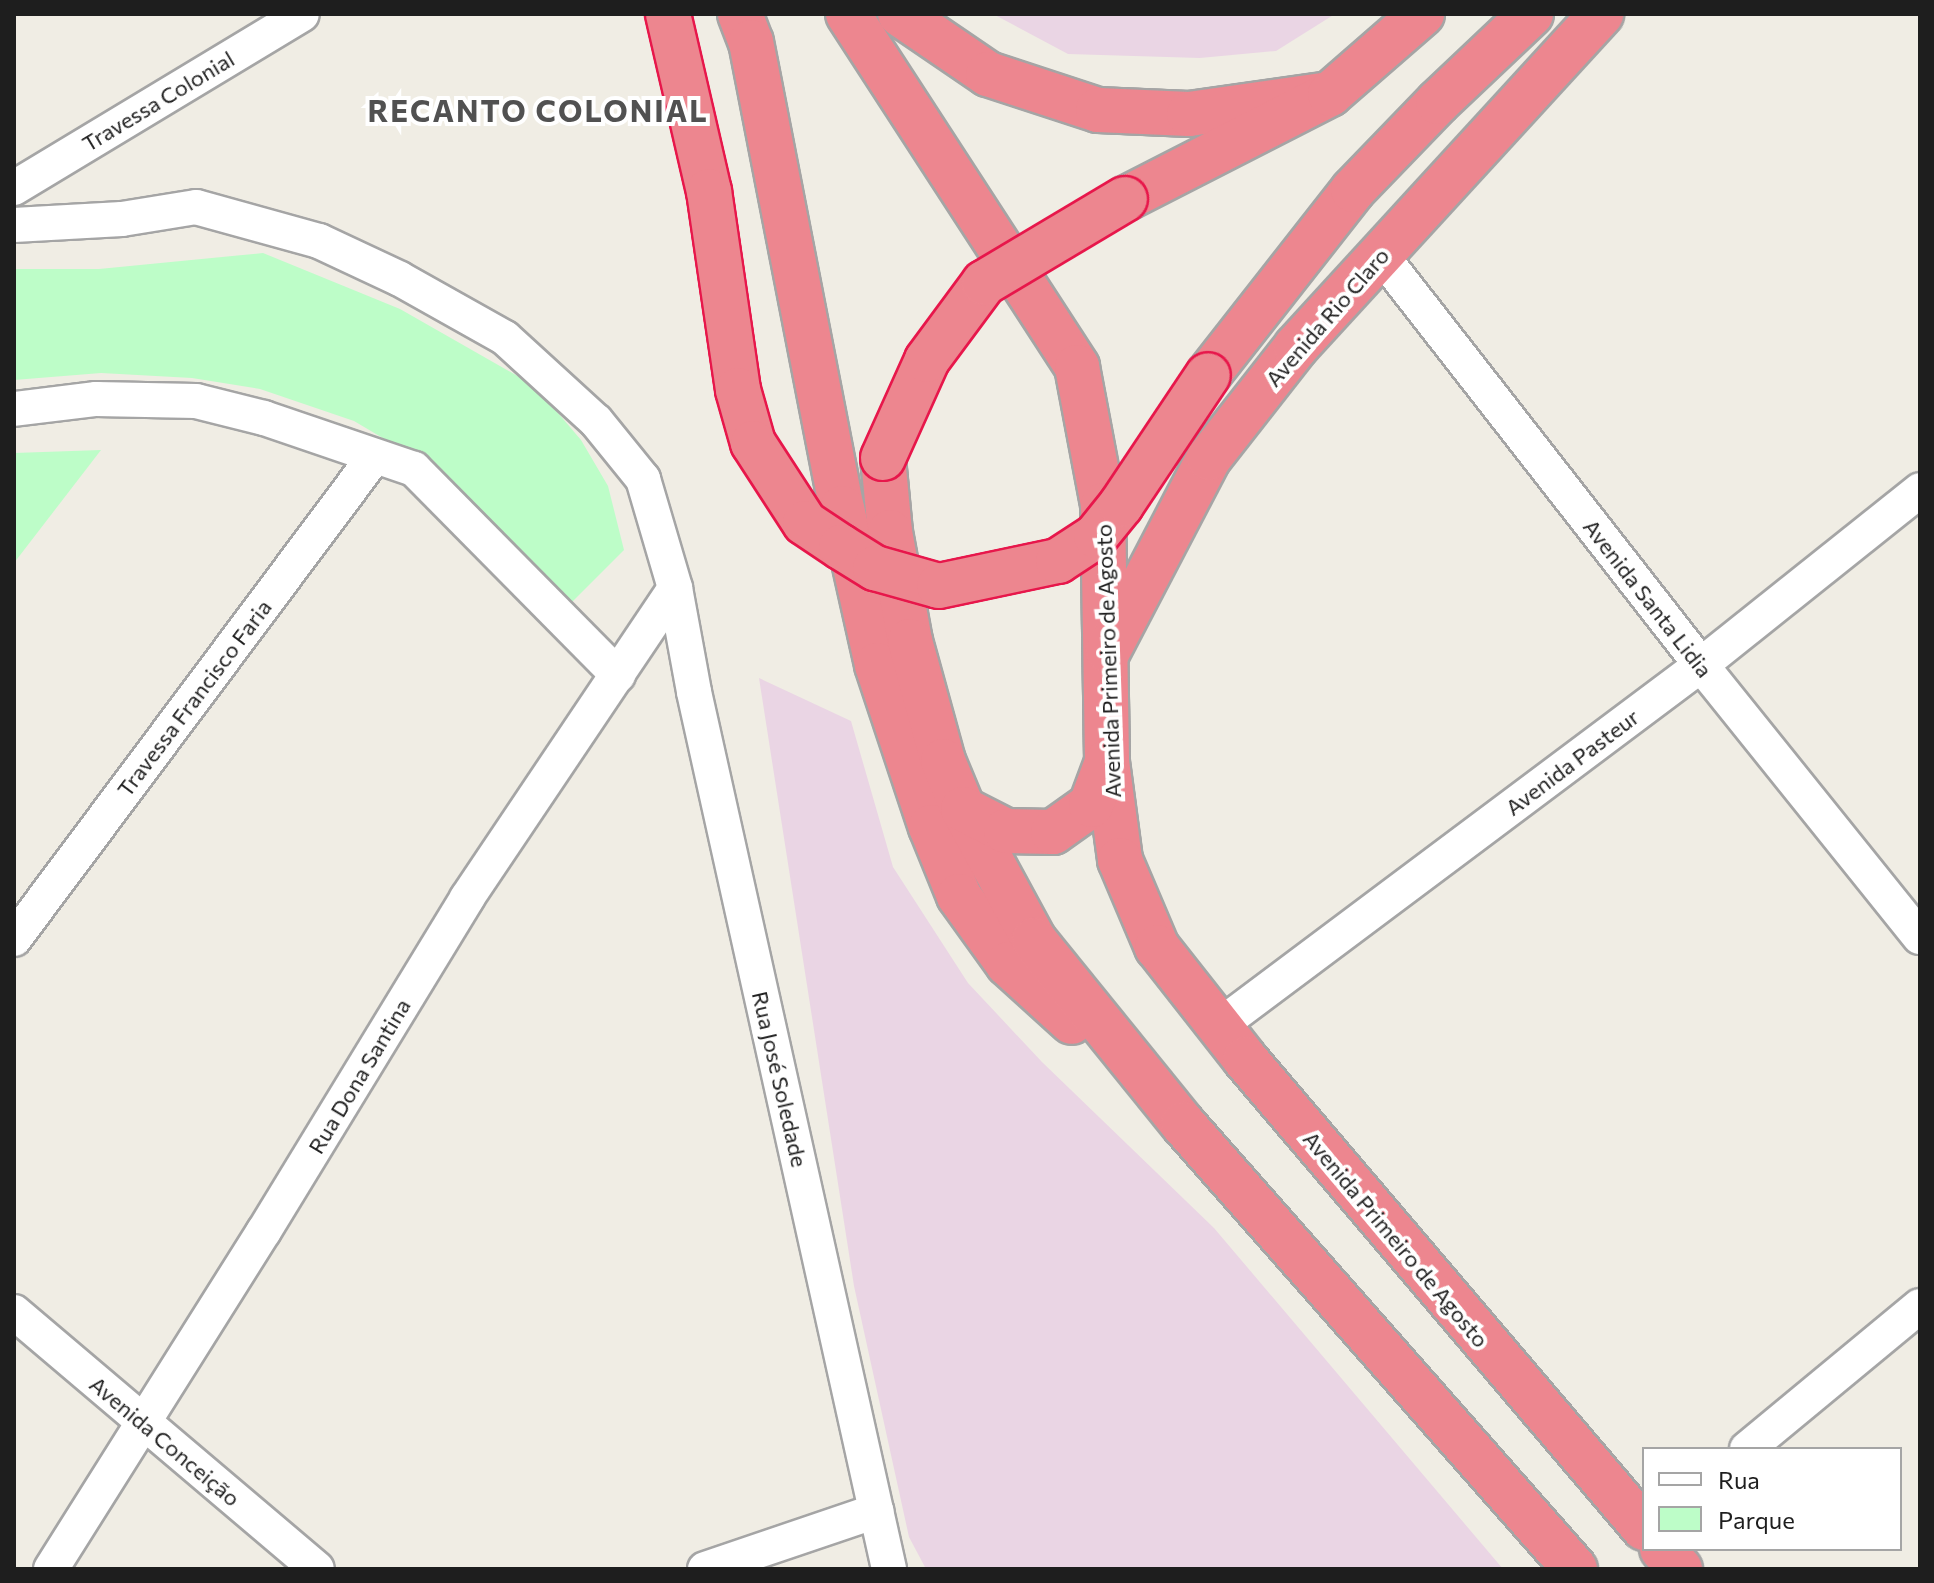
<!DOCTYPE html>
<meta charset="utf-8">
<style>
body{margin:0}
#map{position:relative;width:1934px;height:1583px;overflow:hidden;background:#f0ede4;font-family:Commissioner,sans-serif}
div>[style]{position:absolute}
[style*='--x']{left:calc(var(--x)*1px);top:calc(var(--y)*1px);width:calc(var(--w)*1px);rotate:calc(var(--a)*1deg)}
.industrial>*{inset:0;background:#ead5e4}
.park>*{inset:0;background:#bdfdc8}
.roads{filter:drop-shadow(2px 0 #a5a5a5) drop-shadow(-2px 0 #a5a5a5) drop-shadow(0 2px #a5a5a5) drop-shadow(0 -2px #a5a5a5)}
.minor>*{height:34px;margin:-17px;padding:0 17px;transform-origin:17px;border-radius:17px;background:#fff}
.highway>*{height:44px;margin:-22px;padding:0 22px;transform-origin:22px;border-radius:22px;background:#ed868f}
.bridges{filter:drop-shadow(2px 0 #e7174b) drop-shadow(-2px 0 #e7174b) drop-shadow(0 2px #e7174b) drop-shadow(0 -2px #e7174b)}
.highway-bridge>*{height:44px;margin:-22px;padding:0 22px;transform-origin:22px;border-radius:22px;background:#ed868f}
span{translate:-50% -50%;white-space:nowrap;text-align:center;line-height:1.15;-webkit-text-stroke:8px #fff;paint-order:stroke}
.street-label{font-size:22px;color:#1e1e1e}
.district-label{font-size:30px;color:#515151;font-weight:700;letter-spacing:2px}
.frame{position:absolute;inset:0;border:16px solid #1e1e1e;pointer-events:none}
.legend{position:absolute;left:1642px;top:1447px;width:260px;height:104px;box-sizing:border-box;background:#fff;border:2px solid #a5a5a5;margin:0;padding:10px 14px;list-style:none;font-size:24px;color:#1e1e1e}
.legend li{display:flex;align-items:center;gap:16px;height:40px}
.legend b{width:40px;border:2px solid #a5a5a5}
</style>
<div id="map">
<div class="industrial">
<div style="clip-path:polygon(993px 14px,1335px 14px,1276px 51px,1200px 58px,1068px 54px)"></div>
<div style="clip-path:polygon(759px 678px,851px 721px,893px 867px,968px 983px,1042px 1062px,1214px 1228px,1503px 1569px,926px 1569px,909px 1537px,854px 1286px)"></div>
</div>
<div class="park">
<div style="clip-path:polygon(263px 253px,400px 309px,535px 386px,581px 440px,608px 486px,624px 550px,564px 610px,420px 460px,354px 421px,260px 389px,192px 378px,101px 373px,14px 380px,14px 269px,99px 269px)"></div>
<div style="clip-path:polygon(101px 450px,14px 563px,14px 453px)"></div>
</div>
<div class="roads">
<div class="minor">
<div style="--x:14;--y:188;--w:336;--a:-31.1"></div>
<div style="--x:14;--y:225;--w:108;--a:-3.2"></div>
<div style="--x:122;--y:219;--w:75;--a:-9.2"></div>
<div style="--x:196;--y:207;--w:128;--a:15.5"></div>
<div style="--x:319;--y:241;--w:89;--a:25.1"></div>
<div style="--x:400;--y:279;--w:120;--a:29.3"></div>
<div style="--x:505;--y:338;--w:123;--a:42.4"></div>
<div style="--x:596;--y:421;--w:75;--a:51"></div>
<div style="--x:643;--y:479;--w:114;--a:73.6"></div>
<div style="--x:675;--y:588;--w:106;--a:79.6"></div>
<div style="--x:694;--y:692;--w:898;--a:77.46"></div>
<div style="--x:1381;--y:255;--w:520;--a:52.03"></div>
<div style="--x:1701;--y:665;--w:349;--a:51.2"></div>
<div style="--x:14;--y:409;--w:83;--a:-7"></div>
<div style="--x:96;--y:399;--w:100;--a:1.1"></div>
<div style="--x:196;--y:401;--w:70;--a:14"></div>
<div style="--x:264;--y:418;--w:158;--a:18.8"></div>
<div style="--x:414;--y:469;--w:290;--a:45.3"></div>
<div style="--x:14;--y:939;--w:602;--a:-53.24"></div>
<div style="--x:1219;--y:1026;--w:602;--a:-36.83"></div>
<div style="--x:1701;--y:665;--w:280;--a:-38.6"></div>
<div style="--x:14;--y:1312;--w:397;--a:40.3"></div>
<div style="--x:1747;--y:1449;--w:224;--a:-39.6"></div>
<div style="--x:51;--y:1569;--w:400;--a:-57.8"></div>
<div style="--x:264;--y:1231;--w:390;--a:-58.6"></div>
<div style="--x:467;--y:898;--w:373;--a:-56.1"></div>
<div style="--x:705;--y:1569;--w:181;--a:-18.7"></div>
</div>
<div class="highway">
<div style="--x:740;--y:14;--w:30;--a:69"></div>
<div style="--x:751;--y:42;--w:475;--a:79"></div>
<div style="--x:842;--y:508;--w:161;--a:77.4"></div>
<div style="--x:877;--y:665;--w:171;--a:71.6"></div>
<div style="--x:931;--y:827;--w:74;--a:67.9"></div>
<div style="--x:959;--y:896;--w:84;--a:54.2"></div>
<div style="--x:1008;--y:964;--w:86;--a:42.2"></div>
<div style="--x:848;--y:14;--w:421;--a:57"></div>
<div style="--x:1077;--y:367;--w:140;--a:79.3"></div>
<div style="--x:1103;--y:505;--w:257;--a:89.1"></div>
<div style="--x:1107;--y:762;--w:99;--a:82.4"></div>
<div style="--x:1120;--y:860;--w:95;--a:67"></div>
<div style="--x:1157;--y:947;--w:142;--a:51.8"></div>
<div style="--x:1245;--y:1059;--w:616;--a:49.61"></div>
<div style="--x:900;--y:14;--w:107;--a:34.3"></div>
<div style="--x:988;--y:74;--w:116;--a:18.1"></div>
<div style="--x:1098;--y:110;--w:91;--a:2.5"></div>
<div style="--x:1189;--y:114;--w:142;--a:-8.1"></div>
<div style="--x:1125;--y:199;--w:230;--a:-27.1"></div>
<div style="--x:1330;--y:94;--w:122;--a:-41"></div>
<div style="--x:1208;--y:375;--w:235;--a:-51.9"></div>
<div style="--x:1353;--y:190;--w:122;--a:-46"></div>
<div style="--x:1438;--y:102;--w:128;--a:-43.4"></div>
<div style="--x:883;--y:458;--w:74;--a:84.6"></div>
<div style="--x:890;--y:532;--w:111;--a:79.6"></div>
<div style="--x:910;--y:641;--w:124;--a:74.6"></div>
<div style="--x:943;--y:761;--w:52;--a:67.4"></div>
<div style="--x:963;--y:809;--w:149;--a:61.5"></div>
<div style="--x:1034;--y:940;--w:237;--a:51"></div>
<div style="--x:1183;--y:1124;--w:593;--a:48.62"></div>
<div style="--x:1108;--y:651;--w:218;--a:-62.4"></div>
<div style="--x:1209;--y:458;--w:141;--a:-51.9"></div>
<div style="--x:1296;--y:347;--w:452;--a:-47.5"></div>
<div style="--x:963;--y:809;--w:48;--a:27.1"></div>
<div style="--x:1006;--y:831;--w:47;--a:1.2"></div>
<div style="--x:1053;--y:832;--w:47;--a:-35.4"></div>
<div style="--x:1091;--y:805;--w:46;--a:-69.6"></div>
<div style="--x:1662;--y:1549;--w:27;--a:48"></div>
</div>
</div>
<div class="bridges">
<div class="highway-bridge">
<div style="--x:668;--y:14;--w:182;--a:77"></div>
<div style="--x:709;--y:191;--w:201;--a:81.7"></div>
<div style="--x:738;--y:390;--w:55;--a:74.2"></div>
<div style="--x:753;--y:443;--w:95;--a:57"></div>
<div style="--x:805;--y:523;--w:43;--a:33.7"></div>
<div style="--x:841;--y:547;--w:40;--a:32"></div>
<div style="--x:875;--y:568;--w:66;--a:15.7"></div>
<div style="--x:939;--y:586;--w:122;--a:-11.9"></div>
<div style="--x:1058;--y:561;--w:45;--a:-33.3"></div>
<div style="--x:1096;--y:536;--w:40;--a:-51"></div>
<div style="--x:1121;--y:505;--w:156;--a:-56.2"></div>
<div style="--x:883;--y:458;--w:107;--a:-65.8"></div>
<div style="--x:927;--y:360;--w:96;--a:-53.5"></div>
<div style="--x:984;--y:283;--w:164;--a:-30.8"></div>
</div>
</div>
<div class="street-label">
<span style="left:158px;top:101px;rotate:-31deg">Travessa Colonial</span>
<span style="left:1327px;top:317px;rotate:-49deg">Avenida Rio Claro</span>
<span style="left:1648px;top:598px;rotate:52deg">Avenida Santa Lidia</span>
<span style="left:1108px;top:661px;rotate:-92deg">Avenida Primeiro de Agosto</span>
<span style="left:194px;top:698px;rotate:-53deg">Travessa Francisco Faria</span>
<span style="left:1572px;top:762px;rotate:-37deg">Avenida Pasteur</span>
<span style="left:359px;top:1076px;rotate:-59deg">Rua Dona Santina</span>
<span style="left:780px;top:1079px;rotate:77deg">Rua José Soledade</span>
<span style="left:1396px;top:1239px;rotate:50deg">Avenida Primeiro de Agosto</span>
<span style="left:165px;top:1441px;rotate:40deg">Avenida Conceição</span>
</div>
<div class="district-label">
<span style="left:538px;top:110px">RECANTO COLONIAL</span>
</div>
<div class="frame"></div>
<ul class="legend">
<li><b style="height:10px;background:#fff"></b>Rua</li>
<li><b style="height:22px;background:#bdfdc8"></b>Parque</li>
</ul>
</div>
